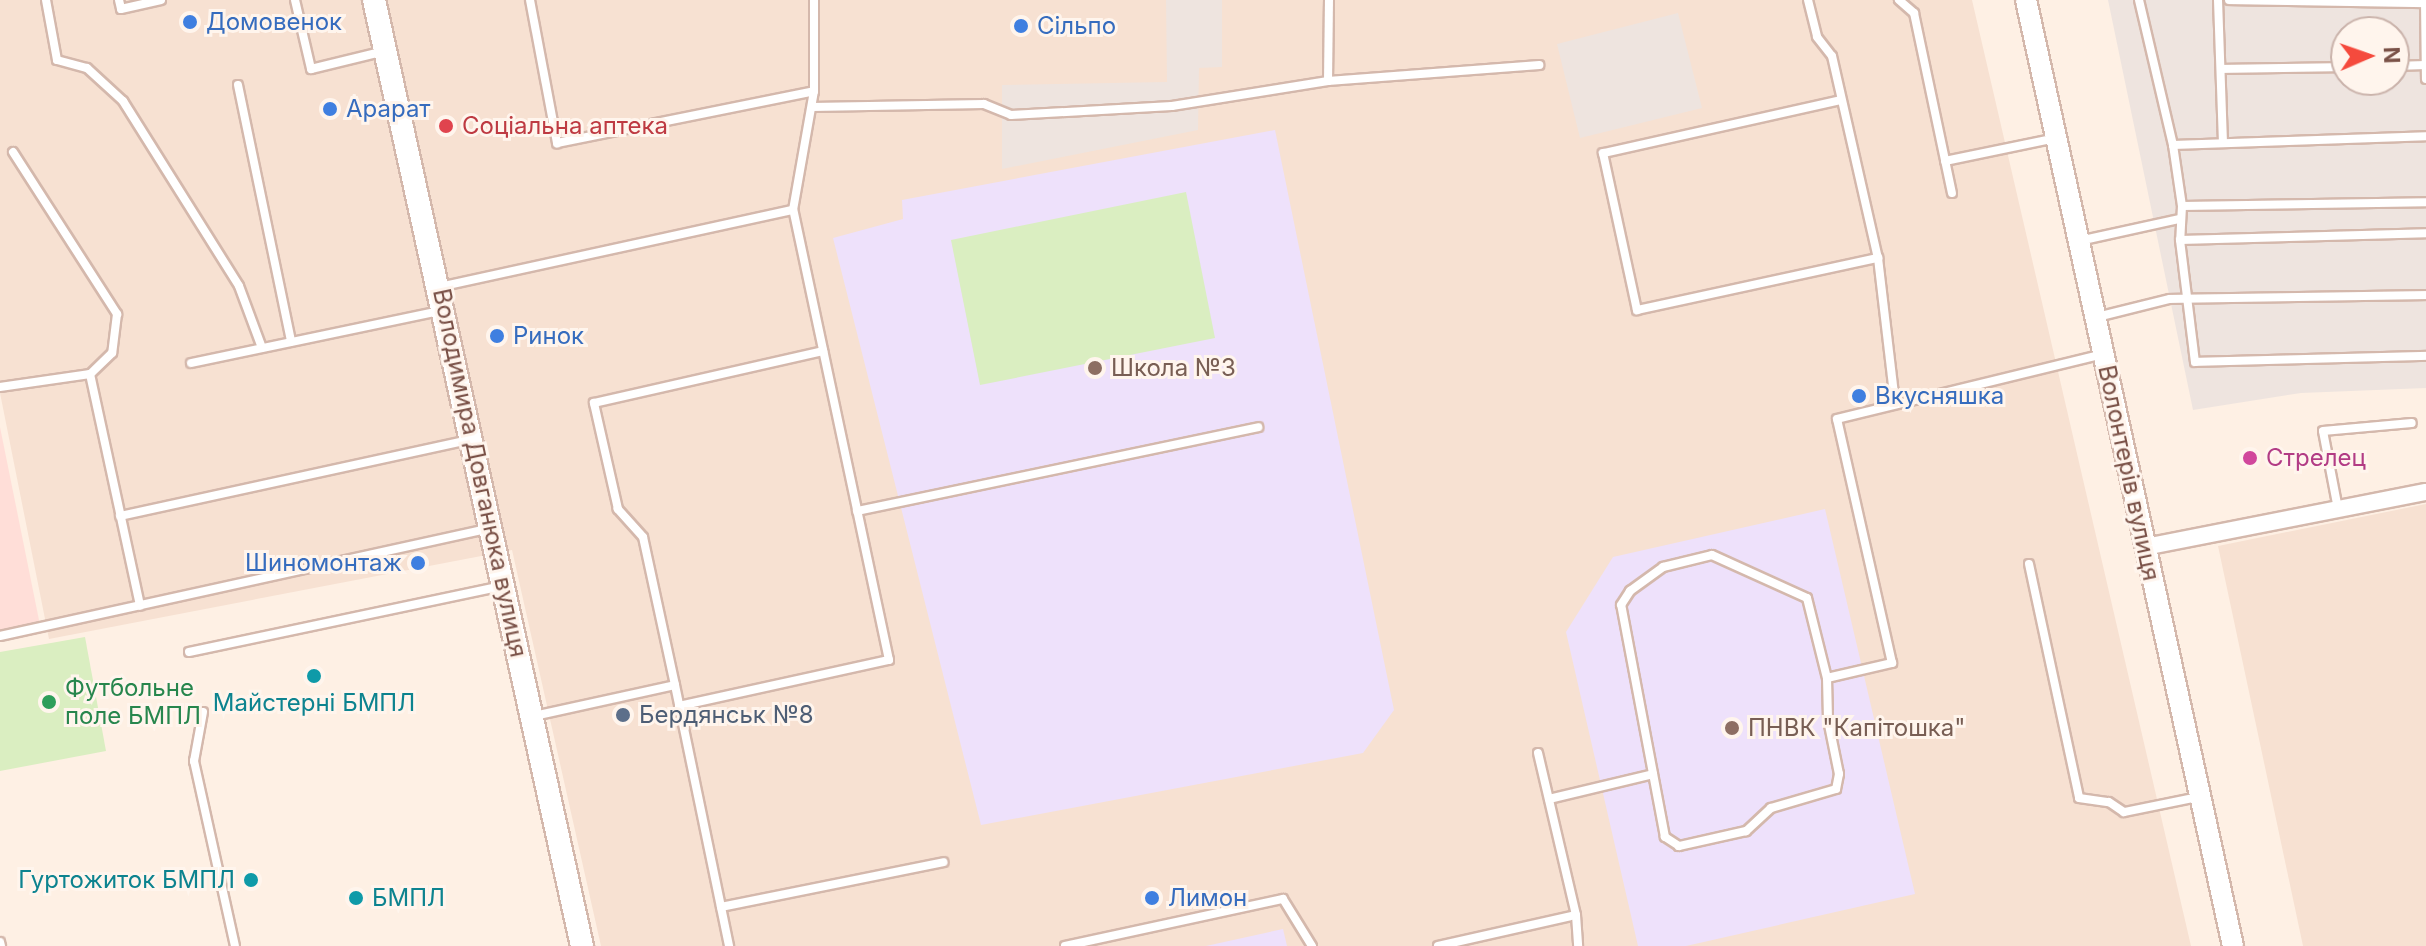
<!DOCTYPE html>
<meta charset="utf-8">
<style>
body{margin:0}
#map{position:relative;width:2426px;height:946px;overflow:hidden;background:#fef0e4;font-family:Inter,sans-serif}
div>[style]{position:absolute}
[style*='--x']{left:calc(var(--x)*1px);top:calc(var(--y)*1px);width:calc(var(--w)*1px);rotate:calc(var(--a)*1deg)}
.residential>*{inset:0;background:#f7e1d2}
.commercial>*{inset:0;background:#ffded8}
.industrial>*{inset:0;background:#eee4df}
.education>*{inset:0;background:#eee1fb}
.green>*{inset:0;background:#daeec1}
.roads{filter:drop-shadow(2px 0 #d4b8ac) drop-shadow(-2px 0 #d4b8ac) drop-shadow(0 2px #d4b8ac) drop-shadow(0 -2px #d4b8ac)}
.service>*{height:8px;margin:-4px;padding:0 4px;transform-origin:4px;border-radius:4px;background:#fff}
.minor>*{height:16px;margin:-8px;padding:0 8px;transform-origin:8px;border-radius:8px;background:#fff}
.tertiary>*{height:20px;margin:-10px;padding:0 10px;transform-origin:10px;border-radius:10px;background:#fff}
.secondary>*{height:22px;margin:-11px;padding:0 11px;transform-origin:11px;border-radius:11px;background:#fff}
.dots>*{width:22px;height:22px;translate:-50% -50%;box-sizing:border-box;border:4px solid #fff5ed;border-radius:50%}
span{translate:-50% -50%;white-space:nowrap;text-align:center;line-height:1.15;-webkit-text-stroke:6px #fff5ed;paint-order:stroke}
.shop-label{font-size:24px;color:#366cbe}
.left{translate:0 -50%;text-align:left}
.right{translate:-100% -50%;text-align:right}
.health-label{font-size:24px;color:#be3a42}
.education-label{font-size:24px;color:#785e54}
.hotel-label{font-size:24px;color:#b23c85}
.street-label{font-size:24px;color:#7a5147}
.leisure-label{font-size:24px;color:#27864d}
.culture-label{font-size:24px;color:#0d838f}
.service-label{font-size:24px;color:#4e5e75}
.north{position:absolute;left:2330px;top:16px;width:80px;height:80px;box-sizing:border-box;background:#fff5ed;border:2px solid #cab3ab;border-radius:50%;rotate:88deg;font-size:22px;font-weight:700;line-height:32px;text-align:center;color:#7a5147}
.north::after{content:'';display:block;margin:auto;width:28px;height:36px;background:#f54a3d;clip-path:polygon(50% 0,100% 100%,50% 72%,0 100%)}
</style>
<div id="map">
<div class="residential">
<div style="clip-path:polygon(0 0,1972px 0,2191px 946px,601px 946px,512px 550px,49px 639px,0 393px)"></div>
<div style="clip-path:polygon(2426px 504px,2426px 946px,2303px 946px,2218px 546px)"></div>
</div>
<div class="commercial">
<div style="clip-path:polygon(0 427px,40px 625px,0 633px)"></div>
</div>
<div class="industrial">
<div style="clip-path:polygon(1166px 0,1222px 0,1222px 67px,1199px 68px,1198px 130px,1002px 169px,1002px 85px,1167px 82px)"></div>
<div style="clip-path:polygon(evenodd,2108px 0,2426px 0,2426px 388px,2301px 393px,2193px 410px,2108px 0,2346px 32px,2394px 32px,2394px 80px,2346px 80px,2346px 32px)"></div>
<div style="clip-path:polygon(1678px 13px,1702px 108px,1580px 138px,1557px 44px)"></div>
</div>
<div class="education">
<div style="clip-path:polygon(1275px 130px,1394px 710px,1363px 753px,981px 825px,833px 238px,903px 219px,902px 200px)"></div>
<div style="clip-path:polygon(1825px 509px,1915px 894px,1686px 946px,1638px 946px,1566px 632px,1613px 557px)"></div>
<div style="clip-path:polygon(1283px 929px,1287px 946px,1206px 946px)"></div>
</div>
<div class="green">
<div style="clip-path:polygon(1186px 192px,1215px 338px,980px 385px,951px 240px)"></div>
<div style="clip-path:polygon(85px 637px,106px 751px,0 771px,0 652px)"></div>
</div>
<div class="roads">
<div class="service">
<div style="--x:46;--y:0;--w:61;--a:79.6"></div>
<div style="--x:57;--y:60;--w:31;--a:15"></div>
<div style="--x:87;--y:68;--w:49;--a:42.5"></div>
<div style="--x:123;--y:101;--w:218;--a:57.9"></div>
<div style="--x:239;--y:286;--w:66;--a:69.6"></div>
<div style="--x:119;--y:0;--w:9;--a:77"></div>
<div style="--x:121;--y:9;--w:41;--a:-12.7"></div>
<div style="--x:295;--y:0;--w:71;--a:76.9"></div>
<div style="--x:311;--y:69;--w:76;--a:-13.7"></div>
<div style="--x:530;--y:0;--w:146;--a:79.3"></div>
<div style="--x:557;--y:143;--w:262;--a:-11.4"></div>
<div style="--x:1808;--y:0;--w:38;--a:76"></div>
<div style="--x:1817;--y:37;--w:24;--a:52"></div>
<div style="--x:1832;--y:56;--w:207;--a:77.2"></div>
<div style="--x:1878;--y:258;--w:146;--a:83.3"></div>
<div style="--x:1899;--y:0;--w:20;--a:41"></div>
<div style="--x:1914;--y:13;--w:184;--a:78.1"></div>
<div style="--x:2139;--y:0;--w:149;--a:76.8"></div>
<div style="--x:2173;--y:145;--w:62;--a:81.6"></div>
<div style="--x:2182;--y:206;--w:34;--a:93"></div>
<div style="--x:2180;--y:240;--w:246;--a:-1.6"></div>
<div style="--x:2218;--y:0;--w:143;--a:88"></div>
<div style="--x:2229;--y:0;--w:196;--a:0.9"></div>
<div style="--x:2425;--y:1;--w:78;--a:89.3"></div>
<div style="--x:2394;--y:66;--w:32;--a:-2"></div>
<div style="--x:2221;--y:69;--w:125;--a:-0.9"></div>
<div style="--x:1328;--y:81;--w:81;--a:-89.3"></div>
<div style="--x:238;--y:85;--w:262;--a:78.3"></div>
<div style="--x:1841;--y:100;--w:244;--a:167.4"></div>
<div style="--x:1603;--y:153;--w:161;--a:77.8"></div>
<div style="--x:1637;--y:310;--w:247;--a:-12.2"></div>
<div style="--x:812;--y:107;--w:172;--a:-1"></div>
<div style="--x:984;--y:104;--w:29;--a:22"></div>
<div style="--x:1011;--y:115;--w:161;--a:-3.2"></div>
<div style="--x:1172;--y:106;--w:158;--a:-9.1"></div>
<div style="--x:1328;--y:81;--w:212;--a:-4.3"></div>
<div style="--x:2173;--y:145;--w:253;--a:-2"></div>
<div style="--x:13;--y:152;--w:193;--a:57.3"></div>
<div style="--x:117;--y:314;--w:39;--a:97"></div>
<div style="--x:112;--y:353;--w:30;--a:136"></div>
<div style="--x:1945;--y:161;--w:113;--a:-11.7"></div>
<div style="--x:2182;--y:206;--w:244;--a:-0.9"></div>
<div style="--x:2180;--y:240;--w:123;--a:83"></div>
<div style="--x:2195;--y:362;--w:231;--a:-1.5"></div>
<div style="--x:2079;--y:241;--w:102;--a:-12.4"></div>
<div style="--x:439;--y:287;--w:362;--a:-12.3"></div>
<div style="--x:2097;--y:317;--w:75;--a:-13.9"></div>
<div style="--x:2170;--y:299;--w:256;--a:-0.9"></div>
<div style="--x:191;--y:363;--w:253;--a:-11.8"></div>
<div style="--x:0;--y:387;--w:91;--a:-8.2"></div>
<div style="--x:90;--y:374;--w:237;--a:77.8"></div>
<div style="--x:2338;--y:509;--w:79;--a:-100.9"></div>
<div style="--x:2323;--y:431;--w:89;--a:-5.1"></div>
<div style="--x:857;--y:511;--w:410;--a:-11.8"></div>
<div style="--x:120;--y:516;--w:357;--a:-12.3"></div>
<div style="--x:1712;--y:555;--w:104;--a:24.4"></div>
<div style="--x:1807;--y:598;--w:82;--a:76"></div>
<div style="--x:1827;--y:678;--w:42;--a:88.6"></div>
<div style="--x:1828;--y:720;--w:55;--a:78.5"></div>
<div style="--x:1839;--y:774;--w:15;--a:101"></div>
<div style="--x:1836;--y:789;--w:68;--a:163.7"></div>
<div style="--x:1771;--y:808;--w:34;--a:137"></div>
<div style="--x:1746;--y:831;--w:69;--a:167.4"></div>
<div style="--x:1679;--y:846;--w:17;--a:-147"></div>
<div style="--x:1665;--y:837;--w:236;--a:-100.7"></div>
<div style="--x:1621;--y:605;--w:17;--a:-57"></div>
<div style="--x:1630;--y:591;--w:41;--a:-36"></div>
<div style="--x:1663;--y:567;--w:50;--a:-13.8"></div>
<div style="--x:2029;--y:564;--w:239;--a:77.9"></div>
<div style="--x:2079;--y:798;--w:30;--a:8"></div>
<div style="--x:2109;--y:802;--w:18;--a:34"></div>
<div style="--x:2124;--y:812;--w:76;--a:-11.5"></div>
<div style="--x:0;--y:636;--w:500;--a:-12.4"></div>
<div style="--x:189;--y:652;--w:319;--a:-11.9"></div>
<div style="--x:1827;--y:678;--w:67;--a:-13"></div>
<div style="--x:1892;--y:663;--w:250;--a:-102.7"></div>
<div style="--x:1837;--y:419;--w:274;--a:-13.7"></div>
<div style="--x:675;--y:685;--w:151;--a:-102.2"></div>
<div style="--x:643;--y:537;--w:38;--a:-132"></div>
<div style="--x:618;--y:509;--w:109;--a:-102.8"></div>
<div style="--x:594;--y:403;--w:235;--a:-12.8"></div>
<div style="--x:679;--y:706;--w:215;--a:-12.4"></div>
<div style="--x:889;--y:660;--w:460;--a:-102"></div>
<div style="--x:793;--y:210;--w:121;--a:-80"></div>
<div style="--x:814;--y:91;--w:91;--a:-90"></div>
<div style="--x:203;--y:712;--w:50;--a:100.4"></div>
<div style="--x:194;--y:761;--w:189;--a:77.5"></div>
<div style="--x:534;--y:716;--w:144;--a:-12.4"></div>
<div style="--x:675;--y:685;--w:267;--a:78.3"></div>
<div style="--x:1538;--y:753;--w:166;--a:76.8"></div>
<div style="--x:1549;--y:799;--w:107;--a:-13.5"></div>
<div style="--x:721;--y:907;--w:227;--a:-11.4"></div>
<div style="--x:0;--y:942;--w:4;--a:76"></div>
<div style="--x:1065;--y:946;--w:223;--a:-12.2"></div>
<div style="--x:1283;--y:899;--w:55;--a:58.3"></div>
<div style="--x:1438;--y:946;--w:141;--a:-12.7"></div>
<div style="--x:1576;--y:915;--w:31;--a:86"></div>
</div>
<div class="minor">
<div style="--x:2145;--y:547;--w:286;--a:-11.1"></div>
</div>
<div class="tertiary">
<div style="--x:2026;--y:0;--w:968;--a:77.66"></div>
</div>
<div class="secondary">
<div style="--x:374;--y:0;--w:969;--a:77.6"></div>
</div>
</div>
<div class="dots">
<div style="left:190px;top:22px;background:#3f7fe0"></div>
<div style="left:1021px;top:26px;background:#3f7fe0"></div>
<div style="left:330px;top:109px;background:#3f7fe0"></div>
<div style="left:446px;top:126px;background:#e0444e"></div>
<div style="left:497px;top:336px;background:#3f7fe0"></div>
<div style="left:1095px;top:368px;background:#8d6e63"></div>
<div style="left:1859px;top:396px;background:#3f7fe0"></div>
<div style="left:2250px;top:458px;background:#d1479c"></div>
<div style="left:418px;top:563px;background:#3f7fe0"></div>
<div style="left:314px;top:676px;background:#0f9aa8"></div>
<div style="left:49px;top:702px;background:#2e9e5b"></div>
<div style="left:623px;top:715px;background:#5c6f8a"></div>
<div style="left:1732px;top:728px;background:#8d6e63"></div>
<div style="left:251px;top:880px;background:#0f9aa8"></div>
<div style="left:356px;top:898px;background:#0f9aa8"></div>
<div style="left:1152px;top:898px;background:#3f7fe0"></div>
</div>
<div class="shop-label">
<span class="left" style="left:206px;top:22px">Домовенок</span>
<span class="left" style="left:1037px;top:26px">Сільпо</span>
<span class="left" style="left:346px;top:109px">Арарат</span>
<span class="left" style="left:513px;top:336px">Ринок</span>
<span class="left" style="left:1875px;top:396px">Вкусняшка</span>
<span class="right" style="left:402px;top:563px">Шиномонтаж</span>
<span class="left" style="left:1168px;top:898px">Лимон</span>
</div>
<div class="health-label">
<span class="left" style="left:462px;top:126px">Соціальна аптека</span>
</div>
<div class="education-label">
<span class="left" style="left:1111px;top:368px">Школа №3</span>
<span class="left" style="left:1748px;top:728px">ПНВК "Капітошка"</span>
</div>
<div class="hotel-label">
<span class="left" style="left:2266px;top:458px">Стрелец</span>
</div>
<div class="street-label">
<span style="left:480px;top:473px;rotate:78deg">Володимира Довганюка вулиця</span>
<span style="left:2129px;top:473px;rotate:78deg">Волонтерів вулиця</span>
</div>
<div class="leisure-label">
<span class="left" style="left:65px;top:702px">Футбольне<br>поле БМПЛ</span>
</div>
<div class="culture-label">
<span style="left:314px;top:703px">Майстерні БМПЛ</span>
<span class="right" style="left:235px;top:880px">Гуртожиток БМПЛ</span>
<span class="left" style="left:372px;top:898px">БМПЛ</span>
</div>
<div class="service-label">
<span class="left" style="left:639px;top:715px">Бердянськ №8</span>
</div>
<div class="north">N</div>
</div>
